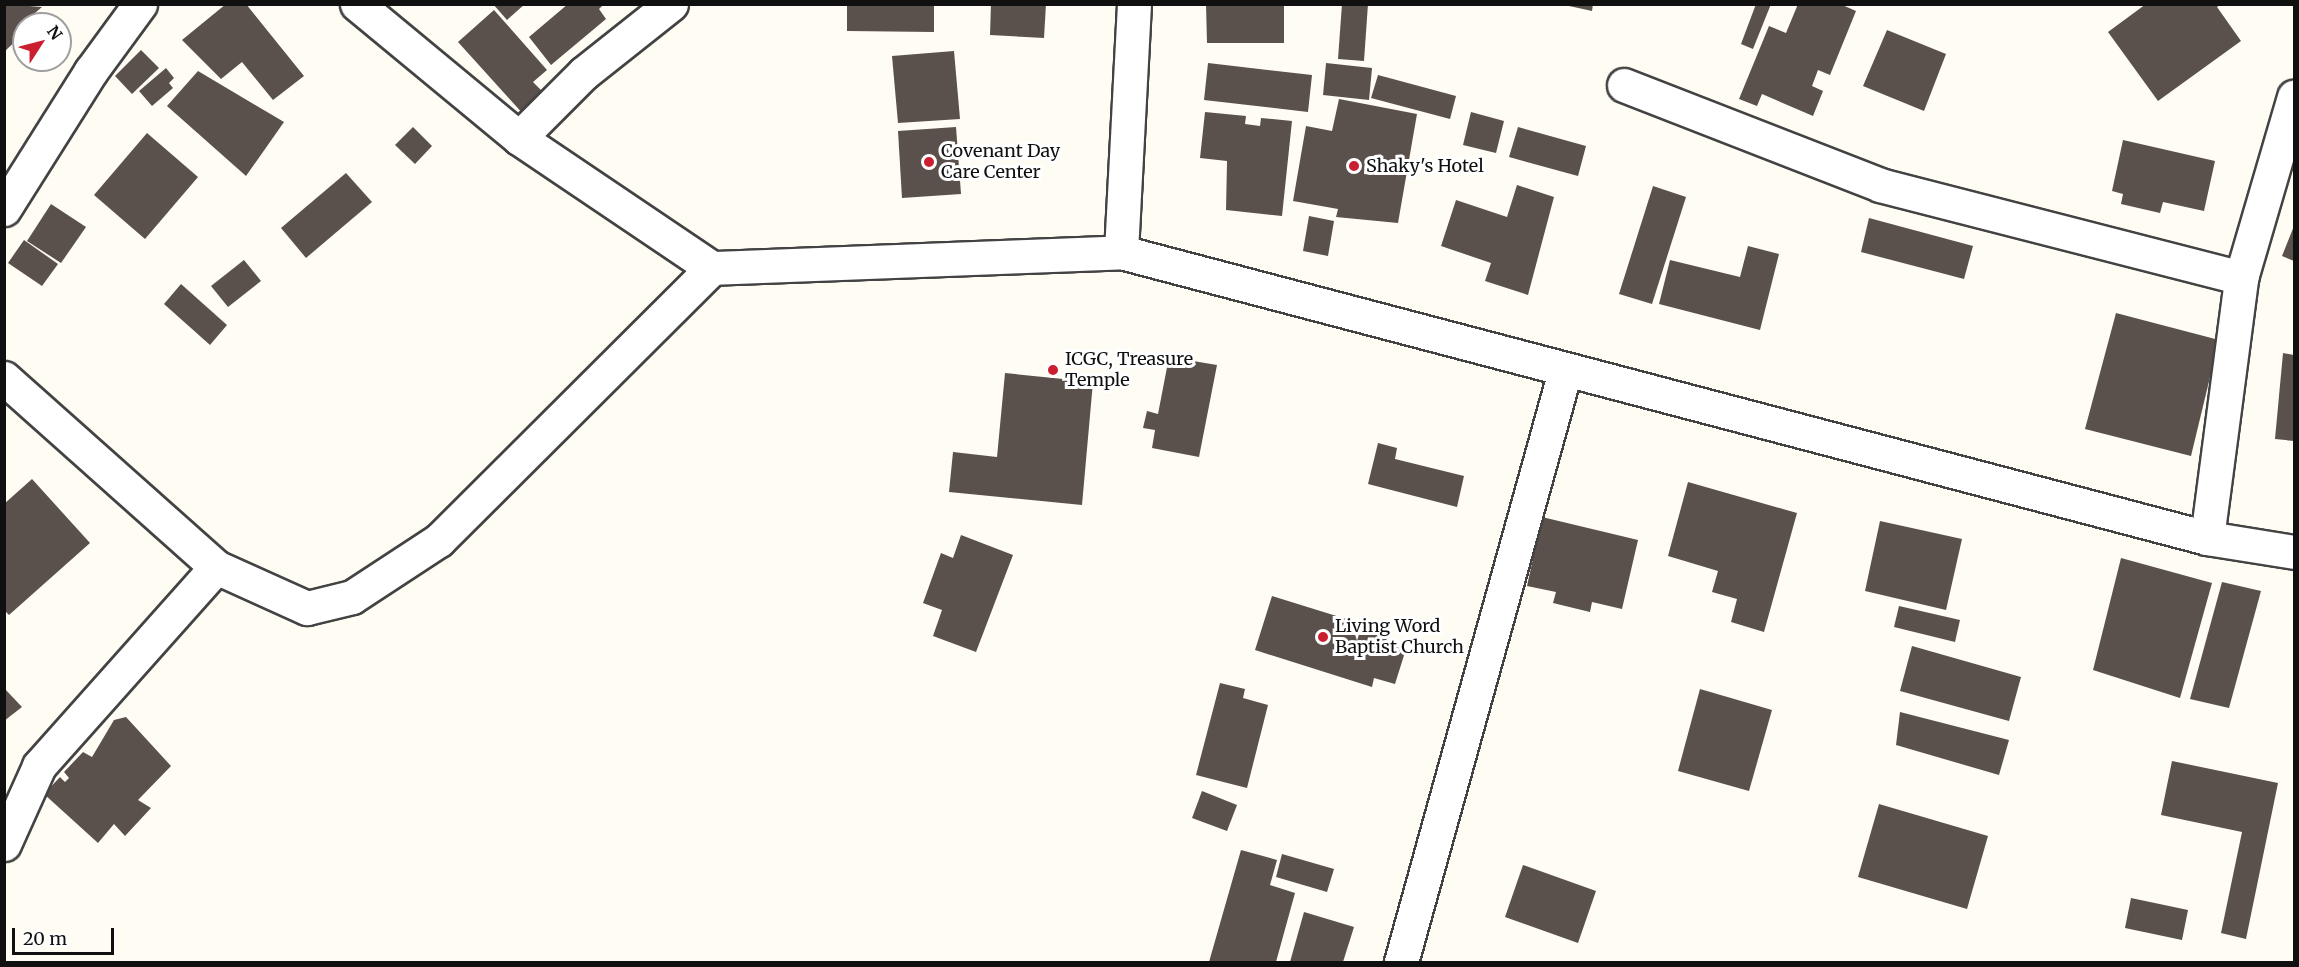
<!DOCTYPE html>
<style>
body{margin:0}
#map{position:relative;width:2299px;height:967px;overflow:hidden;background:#fffcf4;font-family:Merriweather,serif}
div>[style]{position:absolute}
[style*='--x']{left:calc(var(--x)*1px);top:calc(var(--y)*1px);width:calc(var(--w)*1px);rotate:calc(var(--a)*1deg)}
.building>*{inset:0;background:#5a514c}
.roads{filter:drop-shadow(2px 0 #434343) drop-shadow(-2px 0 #434343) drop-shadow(0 2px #434343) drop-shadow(0 -2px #434343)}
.minor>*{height:33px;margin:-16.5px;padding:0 16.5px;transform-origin:16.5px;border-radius:16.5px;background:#fff}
.dots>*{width:16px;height:16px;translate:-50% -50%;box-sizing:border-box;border:3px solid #fff;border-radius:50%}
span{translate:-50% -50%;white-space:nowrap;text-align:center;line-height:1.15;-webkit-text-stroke:6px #fff;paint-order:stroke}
.poi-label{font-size:18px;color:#101010}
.left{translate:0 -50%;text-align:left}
.frame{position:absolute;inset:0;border:6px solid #101010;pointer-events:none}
.north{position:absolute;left:12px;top:12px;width:60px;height:60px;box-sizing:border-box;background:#fff;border:2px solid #9f9f9f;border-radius:50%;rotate:54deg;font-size:16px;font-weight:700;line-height:24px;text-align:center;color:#101010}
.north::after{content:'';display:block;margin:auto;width:21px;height:27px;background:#cb1e2f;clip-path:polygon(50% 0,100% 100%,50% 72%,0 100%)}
.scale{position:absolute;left:12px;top:928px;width:102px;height:27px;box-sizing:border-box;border:3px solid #101010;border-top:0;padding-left:8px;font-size:18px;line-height:21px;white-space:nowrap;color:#101010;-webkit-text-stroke:4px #fff;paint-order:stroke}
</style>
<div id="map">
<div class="building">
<div style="clip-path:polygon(4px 4px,42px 7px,35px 13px,40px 18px,24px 24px,24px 33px,4px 52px)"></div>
<div style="clip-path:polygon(226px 4px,246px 4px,304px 76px,273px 100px,242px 62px,221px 79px,182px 40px)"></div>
<div style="clip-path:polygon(493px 4px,525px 4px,507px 20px)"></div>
<div style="clip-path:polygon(568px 4px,604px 4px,599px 9px,606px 19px,551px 65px,529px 37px)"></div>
<div style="clip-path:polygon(991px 4px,1046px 4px,1044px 38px,990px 35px)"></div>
<div style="clip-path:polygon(1206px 4px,1284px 4px,1284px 43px,1207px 43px)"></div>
<div style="clip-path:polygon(1342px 4px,1368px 4px,1364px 61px,1338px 59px)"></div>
<div style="clip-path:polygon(1560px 4px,1593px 4px,1592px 11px)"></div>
<div style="clip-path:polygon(1756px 4px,1771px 4px,1753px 49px,1741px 44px)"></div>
<div style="clip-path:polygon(1798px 4px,1840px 4px,1856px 11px,1830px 75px,1818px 70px,1812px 86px,1823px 91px,1813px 116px,1762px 94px,1757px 106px,1739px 99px,1769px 26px,1786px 33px)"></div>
<div style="clip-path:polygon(2146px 4px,2221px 4px,2217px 7px,2241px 41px,2158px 101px,2108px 32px)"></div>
<div style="clip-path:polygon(847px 5px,934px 5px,934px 32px,847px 31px)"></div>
<div style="clip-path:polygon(494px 10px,547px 70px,533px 82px,547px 96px,525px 116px,458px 42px)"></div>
<div style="clip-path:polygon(1887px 30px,1946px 54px,1924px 111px,1863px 86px)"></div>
<div style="clip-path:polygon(141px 50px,159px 68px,132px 94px,115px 76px)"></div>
<div style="clip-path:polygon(954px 51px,960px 119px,898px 123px,892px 56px)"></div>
<div style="clip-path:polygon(1208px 63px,1312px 75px,1308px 112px,1204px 100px)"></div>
<div style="clip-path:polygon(1326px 63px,1372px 68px,1369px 100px,1323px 95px)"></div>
<div style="clip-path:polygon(166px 68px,174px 78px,169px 83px,173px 88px,152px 106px,139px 91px)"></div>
<div style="clip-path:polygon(198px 71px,284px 122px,246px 176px,167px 106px)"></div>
<div style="clip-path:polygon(1378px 75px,1456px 96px,1450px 119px,1371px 98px)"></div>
<div style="clip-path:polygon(1339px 99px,1417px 114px,1398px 223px,1336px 217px,1338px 209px,1293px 201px,1306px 126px,1332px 131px)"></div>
<div style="clip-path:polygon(1205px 112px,1246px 116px,1245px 124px,1260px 126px,1261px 118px,1292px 121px,1282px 216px,1226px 210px,1227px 161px,1200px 158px)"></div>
<div style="clip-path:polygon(1471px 112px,1504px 121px,1496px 153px,1463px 145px)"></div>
<div style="clip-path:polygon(413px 127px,432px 146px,415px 164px,395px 145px)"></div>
<div style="clip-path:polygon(956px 127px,961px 194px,902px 198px,898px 131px)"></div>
<div style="clip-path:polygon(1518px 127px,1586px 146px,1578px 176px,1509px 157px)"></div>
<div style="clip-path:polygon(147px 133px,198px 177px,145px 239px,94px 195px)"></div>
<div style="clip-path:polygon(2123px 140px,2215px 161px,2204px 211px,2163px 202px,2160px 213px,2121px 204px,2123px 194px,2112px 191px)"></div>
<div style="clip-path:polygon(346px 173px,372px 202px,306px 258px,281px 228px)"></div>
<div style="clip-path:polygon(1517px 185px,1554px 197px,1528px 295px,1485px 281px,1491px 263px,1441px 246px,1456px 200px,1507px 217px)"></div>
<div style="clip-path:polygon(1653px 186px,1686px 197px,1652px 304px,1619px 294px)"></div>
<div style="clip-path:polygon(51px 204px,86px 227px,61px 263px,27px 241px)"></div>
<div style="clip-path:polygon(1309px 216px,1334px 221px,1328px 256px,1303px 251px)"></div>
<div style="clip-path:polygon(1869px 218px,1973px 246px,1964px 279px,1861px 252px)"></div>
<div style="clip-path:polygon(2294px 226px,2294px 261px,2282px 256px)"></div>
<div style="clip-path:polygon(24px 240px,58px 264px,42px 286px,8px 263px)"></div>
<div style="clip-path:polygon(1748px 246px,1779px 254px,1760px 330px,1659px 304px,1670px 260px,1740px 277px)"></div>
<div style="clip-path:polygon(244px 260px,261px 281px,228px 307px,211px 286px)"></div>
<div style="clip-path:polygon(181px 284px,227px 325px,210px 345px,164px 304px)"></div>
<div style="clip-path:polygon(2116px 313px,2219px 340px,2191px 456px,2085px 429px)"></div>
<div style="clip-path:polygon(2283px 353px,2294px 355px,2294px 441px,2275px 439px)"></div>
<div style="clip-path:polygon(1169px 357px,1217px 365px,1199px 457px,1152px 448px,1155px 430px,1143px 428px,1147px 411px,1158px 414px)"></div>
<div style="clip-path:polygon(1005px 373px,1093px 382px,1082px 505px,949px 492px,953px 452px,997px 457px)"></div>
<div style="clip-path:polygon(1378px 443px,1397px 448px,1395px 459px,1464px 476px,1457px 507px,1368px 484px)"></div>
<div style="clip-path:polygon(32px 479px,90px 543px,9px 615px,4px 610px,4px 504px)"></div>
<div style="clip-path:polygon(1688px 482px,1797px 513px,1764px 632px,1731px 622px,1737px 599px,1712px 592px,1718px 571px,1668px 556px)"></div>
<div style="clip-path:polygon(1542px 517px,1638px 540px,1622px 609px,1592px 602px,1590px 612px,1553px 603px,1556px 592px,1527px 586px)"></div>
<div style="clip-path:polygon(1880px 521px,1962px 539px,1946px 610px,1865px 591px)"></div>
<div style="clip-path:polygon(961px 535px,1013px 555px,976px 652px,933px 636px,942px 610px,923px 603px,941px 553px,953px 558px)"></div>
<div style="clip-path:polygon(2121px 558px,2212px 583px,2180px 698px,2093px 670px)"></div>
<div style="clip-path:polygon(2222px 582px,2261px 591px,2229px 708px,2190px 699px)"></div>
<div style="clip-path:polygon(1272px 596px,1388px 632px,1386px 642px,1406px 649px,1395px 684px,1374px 678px,1372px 687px,1255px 650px)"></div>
<div style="clip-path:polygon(1899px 606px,1960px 620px,1955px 642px,1894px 627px)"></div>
<div style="clip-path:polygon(1912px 646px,2021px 677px,2009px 721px,1900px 691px)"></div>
<div style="clip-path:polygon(1220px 683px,1245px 689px,1243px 698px,1268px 705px,1247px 788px,1196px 775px)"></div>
<div style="clip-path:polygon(4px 688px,22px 707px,4px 721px)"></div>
<div style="clip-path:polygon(1700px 689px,1772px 710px,1749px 791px,1678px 771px)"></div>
<div style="clip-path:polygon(1900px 712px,2009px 740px,1999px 775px,1896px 745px)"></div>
<div style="clip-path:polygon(126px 717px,171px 766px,138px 800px,151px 808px,125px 836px,114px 824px,98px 843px,44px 794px,60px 777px,65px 782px,69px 778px,64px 772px,83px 752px,92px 757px,114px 720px)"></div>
<div style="clip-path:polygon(2172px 761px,2278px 783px,2246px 939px,2221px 933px,2242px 832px,2161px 815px)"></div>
<div style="clip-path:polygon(1202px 791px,1237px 805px,1227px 831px,1192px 818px)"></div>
<div style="clip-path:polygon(1879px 804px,1988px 836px,1967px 909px,1858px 877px)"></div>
<div style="clip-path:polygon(1241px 850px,1277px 860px,1270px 885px,1295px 893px,1276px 962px,1209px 962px)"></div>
<div style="clip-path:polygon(1282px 854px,1334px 869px,1327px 892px,1276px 877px)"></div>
<div style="clip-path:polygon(1523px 865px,1596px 891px,1578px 943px,1505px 917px)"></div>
<div style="clip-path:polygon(2131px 898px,2188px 910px,2182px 940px,2125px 928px)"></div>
<div style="clip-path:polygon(1304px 912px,1354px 927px,1343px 962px,1290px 962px)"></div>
</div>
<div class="roads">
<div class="minor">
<div style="--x:357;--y:4;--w:210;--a:39.6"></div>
<div style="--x:519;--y:138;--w:233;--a:34"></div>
<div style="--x:712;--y:268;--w:409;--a:-2.2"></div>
<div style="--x:1121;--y:252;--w:1123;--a:14.75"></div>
<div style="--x:2207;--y:538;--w:88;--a:9.1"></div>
<div style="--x:1624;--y:85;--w:275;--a:21.3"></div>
<div style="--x:1880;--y:185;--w:373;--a:14.4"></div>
<div style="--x:519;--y:138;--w:92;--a:-45"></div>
<div style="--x:584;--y:73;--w:111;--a:-38.4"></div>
<div style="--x:4;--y:209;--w:163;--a:-57.8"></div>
<div style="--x:91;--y:71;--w:83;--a:-53.8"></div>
<div style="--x:1121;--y:252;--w:248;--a:-87"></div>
<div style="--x:4;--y:378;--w:284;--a:41.7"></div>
<div style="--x:216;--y:567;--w:100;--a:24.3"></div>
<div style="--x:307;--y:608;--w:46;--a:-13.7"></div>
<div style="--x:352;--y:597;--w:104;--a:-33.2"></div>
<div style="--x:439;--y:540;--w:385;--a:-44.9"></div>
<div style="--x:2207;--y:538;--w:262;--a:-82.5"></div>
<div style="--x:2241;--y:278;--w:189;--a:-73.7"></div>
<div style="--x:4;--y:844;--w:85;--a:-65.8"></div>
<div style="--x:39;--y:766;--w:266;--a:-48.3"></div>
<div style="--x:1401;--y:962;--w:613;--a:-74.49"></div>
</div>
</div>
<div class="dots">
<div style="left:929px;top:162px;background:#cb1e2f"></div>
<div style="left:1354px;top:166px;background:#cb1e2f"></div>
<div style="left:1053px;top:370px;background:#cb1e2f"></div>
<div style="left:1323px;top:637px;background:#cb1e2f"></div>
</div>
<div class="poi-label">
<span class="left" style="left:941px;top:162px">Covenant Day<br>Care Center</span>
<span class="left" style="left:1366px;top:166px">Shaky's Hotel</span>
<span class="left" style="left:1065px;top:370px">ICGC, Treasure<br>Temple</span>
<span class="left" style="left:1335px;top:637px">Living Word<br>Baptist Church</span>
</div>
<div class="frame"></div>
<div class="north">N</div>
<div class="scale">20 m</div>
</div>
